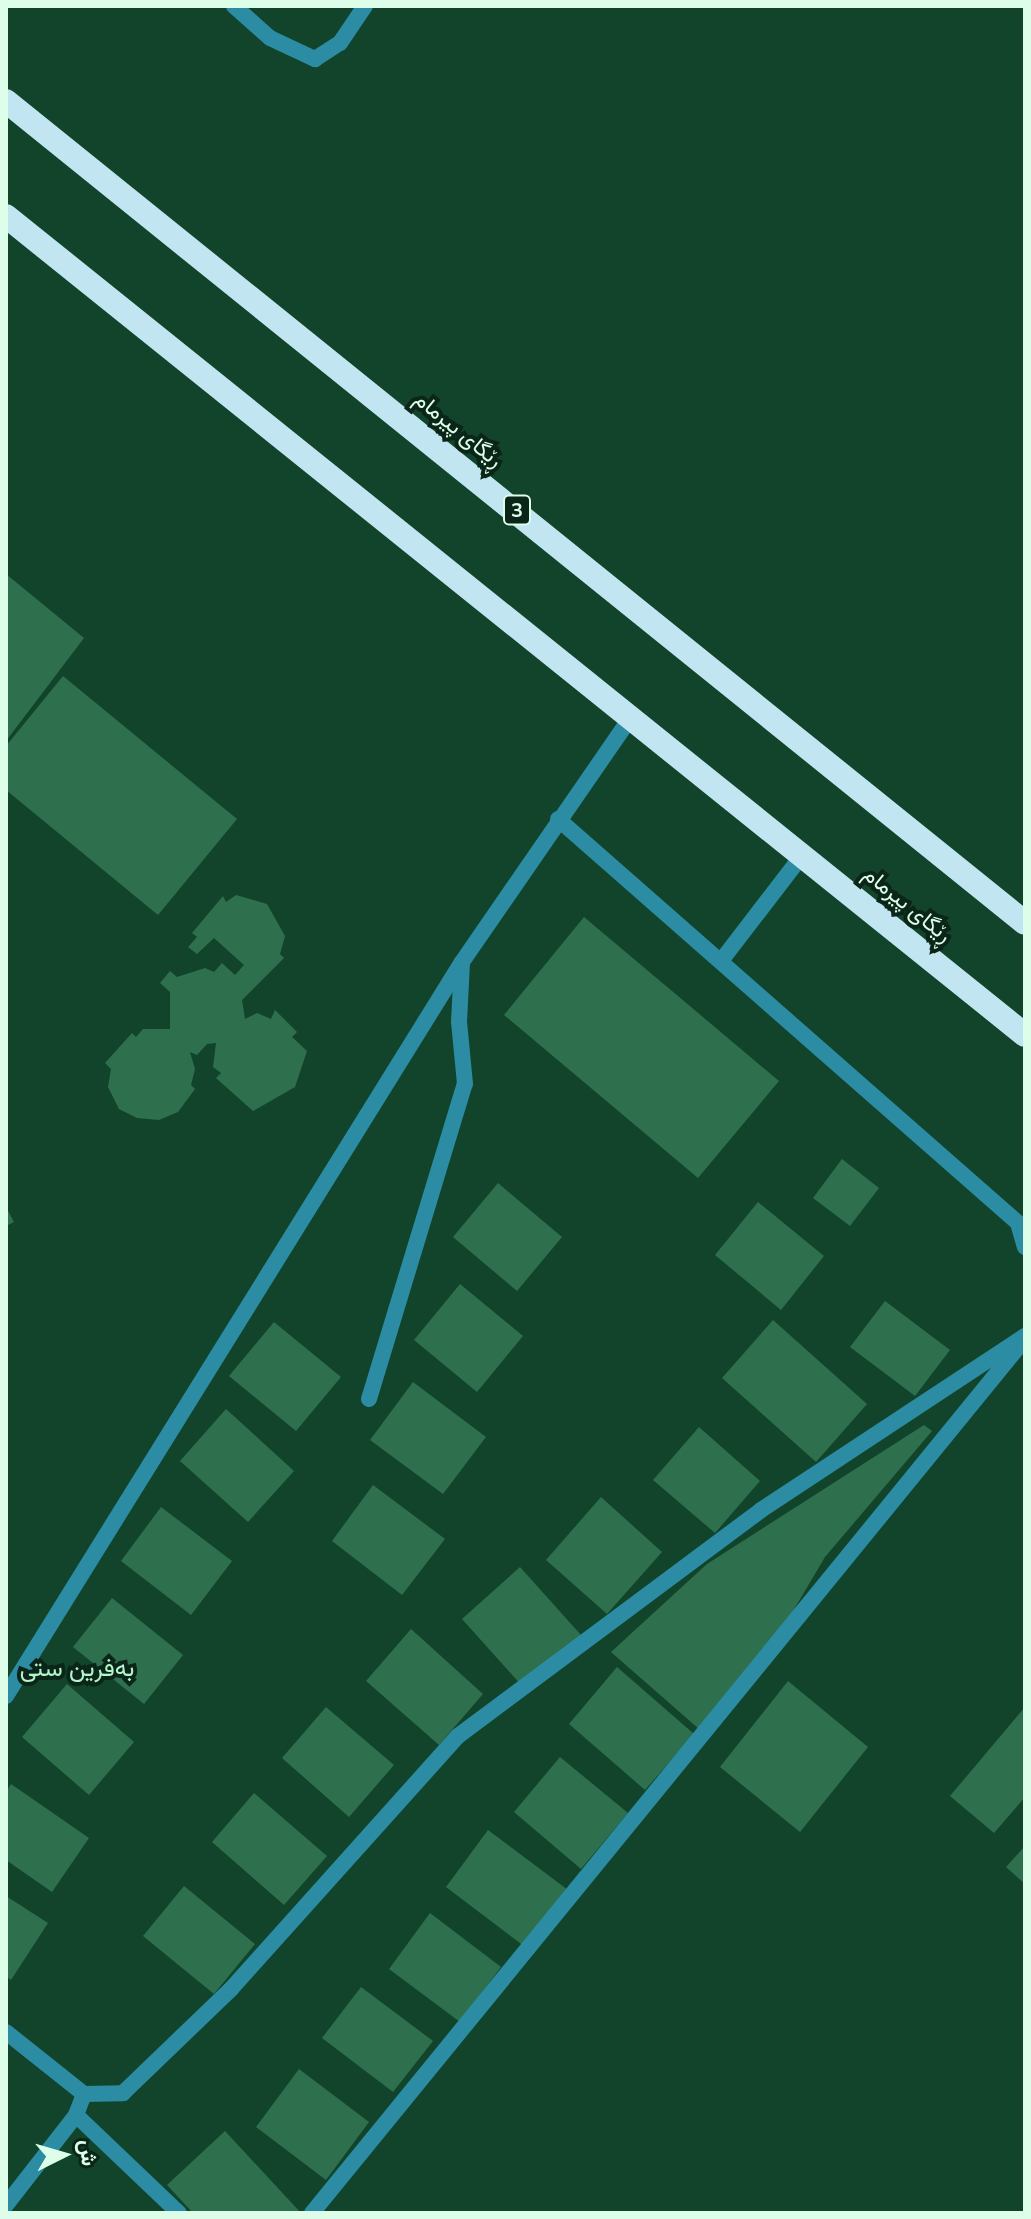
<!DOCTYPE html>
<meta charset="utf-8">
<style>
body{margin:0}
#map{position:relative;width:1031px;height:2219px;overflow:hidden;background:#11442b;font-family:"Nunito Sans",Vazirmatn,sans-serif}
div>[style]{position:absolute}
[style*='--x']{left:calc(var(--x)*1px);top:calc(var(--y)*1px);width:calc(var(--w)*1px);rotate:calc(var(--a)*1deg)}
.building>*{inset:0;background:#2e704d}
.lane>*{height:16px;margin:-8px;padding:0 8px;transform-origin:8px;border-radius:8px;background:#2b8ca4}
.street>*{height:16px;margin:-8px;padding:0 8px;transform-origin:8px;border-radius:8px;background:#2b8ca4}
.highway>*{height:24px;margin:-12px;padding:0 12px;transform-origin:12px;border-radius:12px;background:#c1e6f1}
span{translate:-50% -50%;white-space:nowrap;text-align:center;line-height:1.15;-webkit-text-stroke:8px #0b2618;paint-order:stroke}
.shield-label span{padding:2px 6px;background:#0b2618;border:2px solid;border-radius:6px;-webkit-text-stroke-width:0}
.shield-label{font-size:20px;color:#ddfee9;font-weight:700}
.street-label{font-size:22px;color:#ddfee9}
.neighbourhood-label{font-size:24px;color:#b3f6cd}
.frame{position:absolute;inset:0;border:8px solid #ddfee9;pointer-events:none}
.north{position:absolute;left:24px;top:2115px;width:80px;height:80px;-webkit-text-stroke:6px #0b2618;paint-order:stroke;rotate:85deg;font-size:22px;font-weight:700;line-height:32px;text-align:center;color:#ddfee9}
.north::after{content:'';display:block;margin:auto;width:28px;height:36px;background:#ddfee9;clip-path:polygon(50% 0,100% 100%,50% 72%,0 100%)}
</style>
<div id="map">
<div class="building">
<div style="clip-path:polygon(6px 574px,84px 638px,6px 741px)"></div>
<div style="clip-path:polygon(63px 676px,237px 819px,158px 915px,6px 790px,6px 746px)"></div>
<div style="clip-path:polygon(236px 895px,267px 904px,285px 936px,280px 954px,284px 958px,242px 1000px,245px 1019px,257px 1013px,271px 1019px,275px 1010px,297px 1032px,292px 1037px,307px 1051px,295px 1087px,253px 1111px,216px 1078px,221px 1073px,213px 1067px,216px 1043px,207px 1044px,197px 1055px,190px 1052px,195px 1069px,191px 1085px,195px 1089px,178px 1112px,159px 1120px,137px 1118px,119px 1109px,108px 1087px,111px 1069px,105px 1063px,132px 1033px,136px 1037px,143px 1029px,170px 1029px,170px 992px,160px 983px,170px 971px,177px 977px,205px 968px,214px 972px,222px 963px,235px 975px,244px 965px,214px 938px,197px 954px,188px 947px,197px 937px,192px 933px,223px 896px,226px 902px)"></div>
<div style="clip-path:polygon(584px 917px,779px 1081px,698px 1178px,504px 1015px)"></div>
<div style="clip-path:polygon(842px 1159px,879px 1188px,850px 1226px,813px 1198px)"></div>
<div style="clip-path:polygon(498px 1183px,562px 1237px,517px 1291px,453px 1237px)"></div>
<div style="clip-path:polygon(758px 1202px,824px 1256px,781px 1310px,715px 1255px)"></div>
<div style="clip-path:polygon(6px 1207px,14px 1222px,6px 1226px)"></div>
<div style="clip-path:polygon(460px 1284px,523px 1336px,477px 1392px,414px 1340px)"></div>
<div style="clip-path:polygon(885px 1301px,950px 1350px,915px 1396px,850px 1347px)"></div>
<div style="clip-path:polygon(773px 1320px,867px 1404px,816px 1462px,722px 1378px)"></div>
<div style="clip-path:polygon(274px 1322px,341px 1377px,296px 1431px,229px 1376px)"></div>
<div style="clip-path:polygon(413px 1382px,486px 1437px,443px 1494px,370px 1440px)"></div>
<div style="clip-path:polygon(226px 1409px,294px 1471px,248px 1522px,180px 1461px)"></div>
<div style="clip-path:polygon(924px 1425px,932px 1431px,825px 1557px,780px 1633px,699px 1729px,611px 1652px,707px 1564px)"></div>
<div style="clip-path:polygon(699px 1427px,760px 1481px,715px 1533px,653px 1480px)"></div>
<div style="clip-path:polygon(373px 1485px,445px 1539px,402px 1595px,332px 1541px)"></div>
<div style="clip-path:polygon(601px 1497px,662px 1552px,607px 1614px,546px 1560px)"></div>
<div style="clip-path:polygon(161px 1507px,232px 1561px,191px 1615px,121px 1561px)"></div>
<div style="clip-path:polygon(520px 1567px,581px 1635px,523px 1687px,462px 1619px)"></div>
<div style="clip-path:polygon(112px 1598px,183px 1655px,144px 1704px,73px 1647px)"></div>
<div style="clip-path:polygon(411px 1629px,483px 1694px,439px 1745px,366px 1681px)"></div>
<div style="clip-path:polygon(617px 1667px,694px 1734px,645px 1790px,569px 1724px)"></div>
<div style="clip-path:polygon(788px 1681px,868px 1747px,800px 1832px,720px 1767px)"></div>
<div style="clip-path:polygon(67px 1684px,134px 1742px,89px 1795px,22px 1737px)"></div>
<div style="clip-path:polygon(326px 1707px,394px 1765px,349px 1817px,282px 1758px)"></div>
<div style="clip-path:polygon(1025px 1707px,1025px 1797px,994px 1833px,950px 1796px)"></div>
<div style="clip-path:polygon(560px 1757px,628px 1813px,581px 1869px,514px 1812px)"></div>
<div style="clip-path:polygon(11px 1784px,89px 1838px,52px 1892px,6px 1860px,6px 1792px)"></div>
<div style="clip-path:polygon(254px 1793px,327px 1856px,284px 1905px,212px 1842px)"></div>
<div style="clip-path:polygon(488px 1830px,568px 1890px,525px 1947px,446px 1887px)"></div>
<div style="clip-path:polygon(1025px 1846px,1025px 1884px,1006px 1867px)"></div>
<div style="clip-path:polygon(184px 1886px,255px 1944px,214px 1994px,143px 1936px)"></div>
<div style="clip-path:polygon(6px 1896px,48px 1923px,11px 1980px,6px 1976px)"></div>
<div style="clip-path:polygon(430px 1913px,501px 1967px,460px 2022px,389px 1969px)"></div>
<div style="clip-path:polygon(361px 1987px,433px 2041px,393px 2092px,322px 2038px)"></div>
<div style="clip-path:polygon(299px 2069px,369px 2122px,326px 2180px,256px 2127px)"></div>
<div style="clip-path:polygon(225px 2131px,301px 2213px,193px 2213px,167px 2185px)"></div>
</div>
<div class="lane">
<div style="--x:234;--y:6;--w:48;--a:41.6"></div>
<div style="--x:270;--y:38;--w:50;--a:25"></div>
<div style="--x:315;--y:59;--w:30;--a:-33"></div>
<div style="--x:340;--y:43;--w:45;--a:-56"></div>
</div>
<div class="street">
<div style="--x:558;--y:819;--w:612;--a:41.29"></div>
<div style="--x:1018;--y:1223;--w:25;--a:74"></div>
<div style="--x:721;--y:961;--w:136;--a:-52.5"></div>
<div style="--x:369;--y:1399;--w:329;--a:-73.1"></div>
<div style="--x:465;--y:1084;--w:62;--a:-95.5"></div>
<div style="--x:459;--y:1022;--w:59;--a:-87.1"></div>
<div style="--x:6;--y:1696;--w:864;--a:-58.15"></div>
<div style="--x:462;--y:962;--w:299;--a:-55.4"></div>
<div style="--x:6;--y:2032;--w:100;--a:38.5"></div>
<div style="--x:84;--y:2094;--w:39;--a:-1"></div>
<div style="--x:123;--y:2093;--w:150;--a:-43.9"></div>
<div style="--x:231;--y:1989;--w:340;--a:-48.1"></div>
<div style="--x:458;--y:1736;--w:378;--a:-36.7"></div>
<div style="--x:761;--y:1510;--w:316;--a:-33.4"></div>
<div style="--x:84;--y:2094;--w:22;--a:111"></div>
<div style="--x:76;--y:2115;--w:142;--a:43.6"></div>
<div style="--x:6;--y:2205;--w:114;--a:-52.1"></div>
<div style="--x:312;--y:2213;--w:1119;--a:-50.8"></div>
</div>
<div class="highway">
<div style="--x:6;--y:101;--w:1309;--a:38.89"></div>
<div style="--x:6;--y:216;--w:1307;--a:38.79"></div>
</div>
<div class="shield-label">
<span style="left:517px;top:510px">3</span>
</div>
<div class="street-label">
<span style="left:458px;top:430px;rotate:39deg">ڕێگای پیرمام</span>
<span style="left:907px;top:905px;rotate:39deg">ڕێگای پیرمام</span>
</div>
<div class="neighbourhood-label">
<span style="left:77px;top:1669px">به‌فرین ستی</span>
</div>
<div class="frame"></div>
<div class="north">ش</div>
</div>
